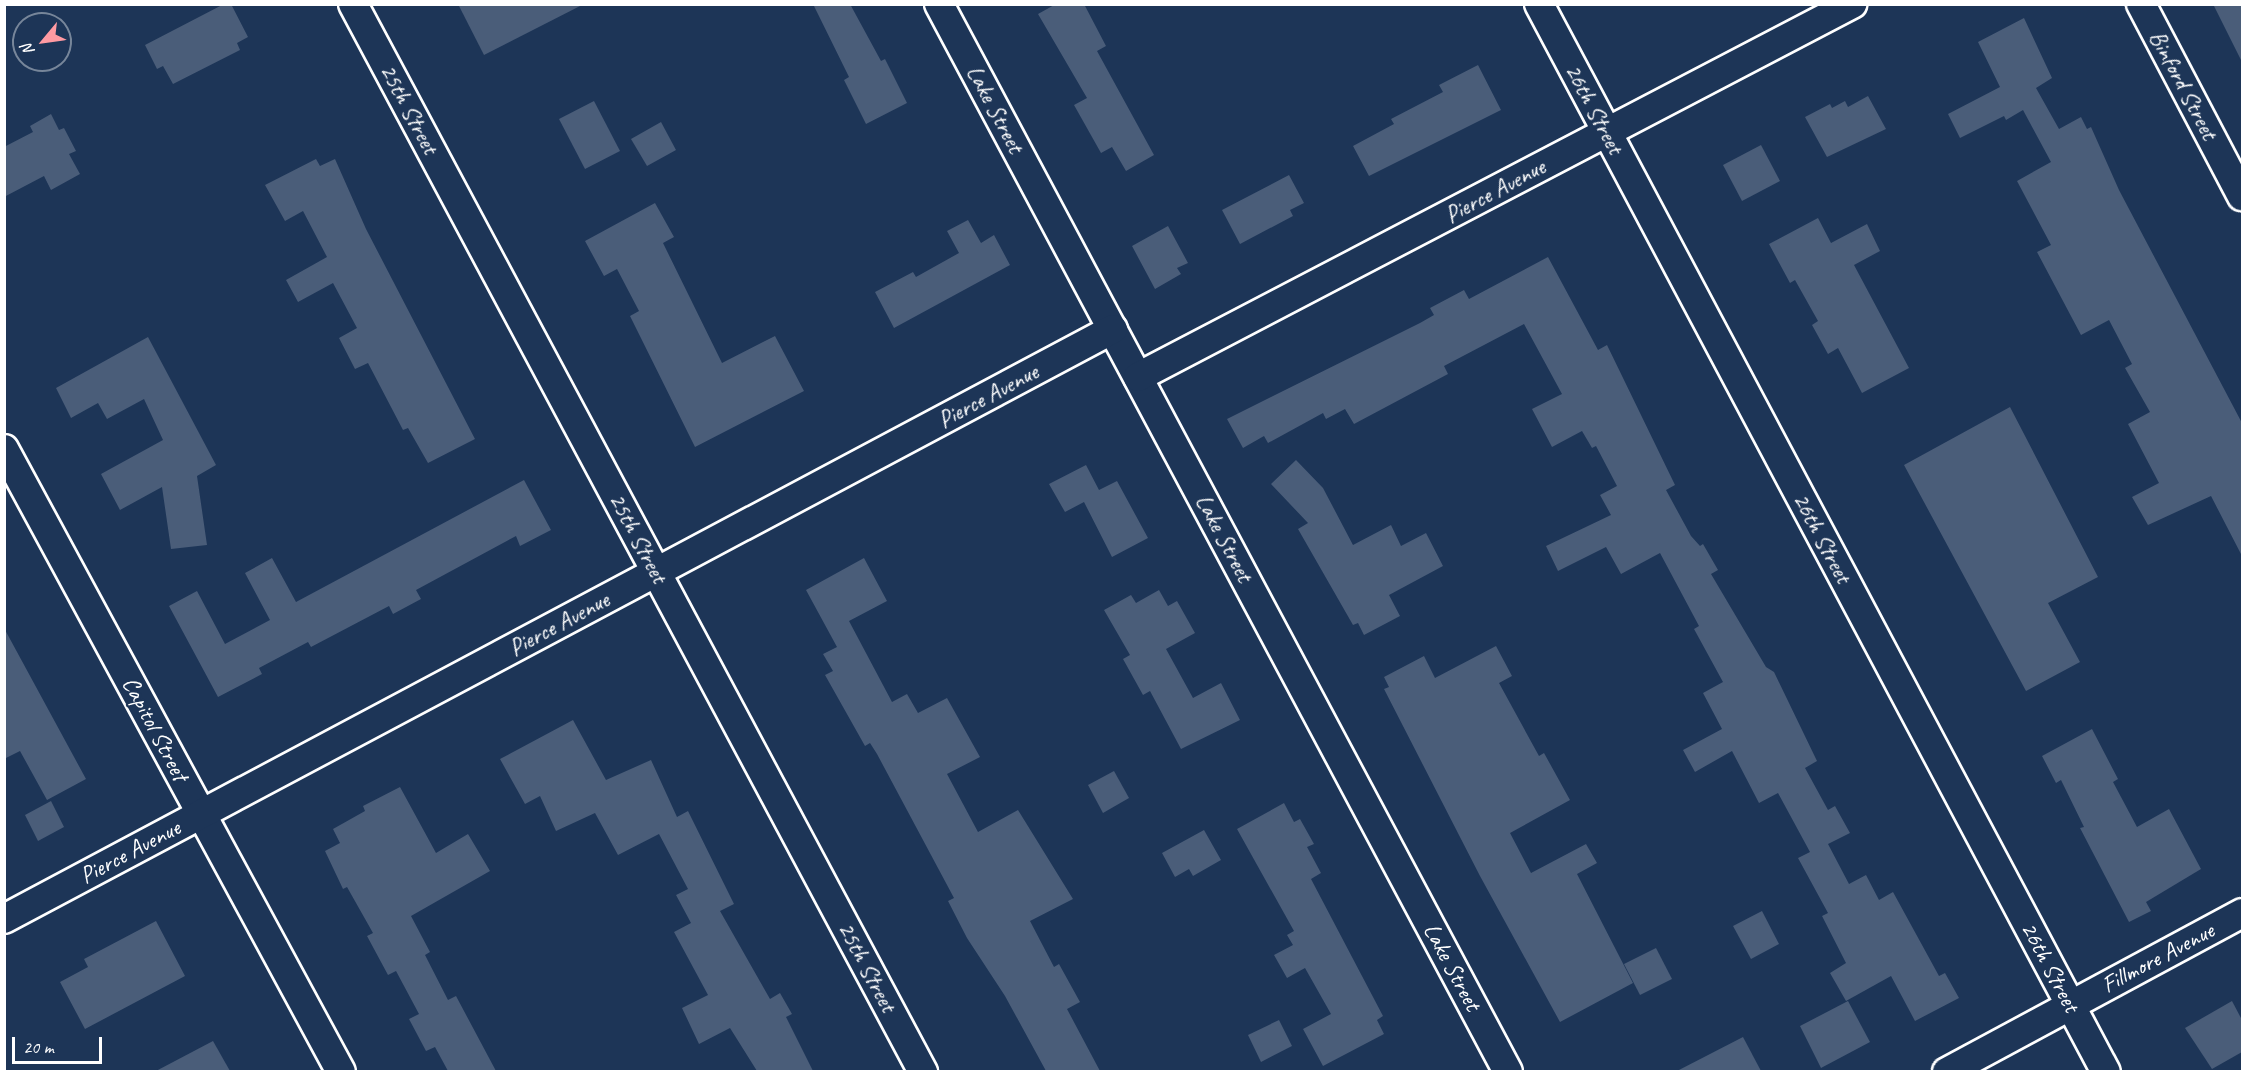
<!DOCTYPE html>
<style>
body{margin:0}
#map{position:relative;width:2247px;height:1076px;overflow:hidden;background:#1d3557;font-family:Caveat,sans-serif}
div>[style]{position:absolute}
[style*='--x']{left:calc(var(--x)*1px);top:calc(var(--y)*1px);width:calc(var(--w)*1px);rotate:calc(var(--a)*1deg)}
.building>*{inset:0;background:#4a5d79}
.roads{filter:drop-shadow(2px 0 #fff) drop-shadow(-2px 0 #fff) drop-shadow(0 2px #fff) drop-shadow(0 -2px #fff)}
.minor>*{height:28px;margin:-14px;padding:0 14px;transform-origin:14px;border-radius:14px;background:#1d3557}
span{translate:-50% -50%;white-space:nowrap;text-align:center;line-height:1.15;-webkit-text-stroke:4.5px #1d3557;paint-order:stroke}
.street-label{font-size:24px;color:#fff}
.frame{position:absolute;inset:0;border:6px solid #fff;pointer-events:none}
.north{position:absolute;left:12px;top:12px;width:60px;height:60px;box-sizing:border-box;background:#1d3557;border:2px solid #77869a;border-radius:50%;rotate:241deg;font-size:16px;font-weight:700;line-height:24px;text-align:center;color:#fff}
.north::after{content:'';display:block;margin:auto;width:21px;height:27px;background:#ff9aa2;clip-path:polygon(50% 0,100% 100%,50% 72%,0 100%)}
.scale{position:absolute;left:12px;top:1037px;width:90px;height:27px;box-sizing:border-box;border:3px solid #fff;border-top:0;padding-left:8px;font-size:18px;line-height:21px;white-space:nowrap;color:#fff;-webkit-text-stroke:4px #1d3557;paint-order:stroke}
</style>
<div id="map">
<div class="building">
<div style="clip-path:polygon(224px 4px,231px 4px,248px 37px,237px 43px,240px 50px,173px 84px,163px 66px,157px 69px,145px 45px)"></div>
<div style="clip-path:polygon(458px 4px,584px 4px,484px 55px)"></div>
<div style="clip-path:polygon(813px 4px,850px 4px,881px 61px,885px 59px,907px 103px,866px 124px,844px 80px,849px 77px)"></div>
<div style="clip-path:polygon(1056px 4px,1084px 4px,1106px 46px,1097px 51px,1154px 155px,1126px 171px,1112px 147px,1101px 153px,1074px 105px,1087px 98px,1038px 14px)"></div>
<div style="clip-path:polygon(2213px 4px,2242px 4px,2242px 62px)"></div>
<div style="clip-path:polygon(2024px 18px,2052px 78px,2036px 88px,2059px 129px,2081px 117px,2087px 129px,2091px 127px,2119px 190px,2242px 423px,2242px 556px,2211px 496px,2148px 525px,2132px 497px,2159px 483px,2128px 424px,2150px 412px,2125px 368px,2132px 364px,2109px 320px,2081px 335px,2037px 252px,2051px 245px,2017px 181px,2051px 162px,2023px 110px,2006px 120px,2004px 116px,1960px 138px,1948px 114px,2000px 87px,1978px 42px)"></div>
<div style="clip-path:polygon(1478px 65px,1501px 110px,1369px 176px,1353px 146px,1394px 124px,1391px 119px,1443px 92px,1439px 85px)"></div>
<div style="clip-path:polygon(1868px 96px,1886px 129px,1827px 157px,1805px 117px,1830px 104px,1832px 108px,1845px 101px,1848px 107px)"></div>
<div style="clip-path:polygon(594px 101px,620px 151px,585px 169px,559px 119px)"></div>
<div style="clip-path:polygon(51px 114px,59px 130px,64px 128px,76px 151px,69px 154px,80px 174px,51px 190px,44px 176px,4px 197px,4px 147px,33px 132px,30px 126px)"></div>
<div style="clip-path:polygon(661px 122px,676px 150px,647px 166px,631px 139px)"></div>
<div style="clip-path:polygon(1761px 145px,1780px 181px,1742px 201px,1723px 165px)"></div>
<div style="clip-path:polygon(316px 159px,320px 166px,335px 159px,366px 229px,475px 439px,428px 463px,408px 428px,403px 430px,368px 363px,355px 369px,339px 338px,357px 328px,333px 283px,298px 302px,286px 280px,327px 257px,303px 211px,285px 221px,265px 185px)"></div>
<div style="clip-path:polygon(1289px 175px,1304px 203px,1290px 210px,1293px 216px,1240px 244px,1222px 210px)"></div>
<div style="clip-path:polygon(655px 203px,674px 237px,663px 243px,722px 363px,775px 336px,804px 391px,695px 447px,630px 316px,639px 311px,617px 269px,604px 276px,585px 241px)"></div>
<div style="clip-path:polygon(1818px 218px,1831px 243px,1867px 224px,1880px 251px,1854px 265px,1909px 368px,1862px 393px,1838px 348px,1828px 354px,1812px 325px,1818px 321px,1795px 280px,1790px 283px,1769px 244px)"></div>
<div style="clip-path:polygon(968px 220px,981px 243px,994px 235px,1010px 265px,894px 328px,875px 292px,913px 272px,916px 277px,959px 253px,947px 231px)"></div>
<div style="clip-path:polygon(1168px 226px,1188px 263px,1177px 268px,1181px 274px,1155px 289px,1132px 246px)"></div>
<div style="clip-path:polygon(1548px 257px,1598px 350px,1607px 345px,1675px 485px,1666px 490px,1691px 536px,1700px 546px,1703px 544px,1718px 570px,1711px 574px,1766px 667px,1774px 672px,1817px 761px,1805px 768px,1828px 810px,1835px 806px,1850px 833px,1828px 844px,1849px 884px,1866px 875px,1879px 900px,1893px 892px,1939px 976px,1945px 973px,1959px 998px,1915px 1021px,1891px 976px,1846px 1001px,1830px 973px,1846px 963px,1822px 916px,1828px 913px,1798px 858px,1810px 852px,1778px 793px,1759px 803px,1732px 751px,1695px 772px,1683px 750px,1722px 729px,1703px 693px,1723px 682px,1694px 629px,1699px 626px,1660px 553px,1621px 574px,1606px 547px,1558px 571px,1546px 546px,1611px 515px,1600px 495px,1617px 486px,1596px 446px,1592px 448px,1582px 431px,1552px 447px,1532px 409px,1562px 394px,1524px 324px,1444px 366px,1448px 374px,1354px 424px,1345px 409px,1326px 419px,1323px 413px,1268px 443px,1264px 436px,1243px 448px,1227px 419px,1420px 323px,1434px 315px,1430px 308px,1464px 290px,1469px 299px)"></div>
<div style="clip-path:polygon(148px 337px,216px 465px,197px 476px,207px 545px,171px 549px,162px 487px,120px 510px,101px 474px,163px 440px,144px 399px,107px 419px,98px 403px,71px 418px,56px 388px)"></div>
<div style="clip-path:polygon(2010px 407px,2098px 577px,2048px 603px,2080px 662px,2026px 691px,1904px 465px)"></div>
<div style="clip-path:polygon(1296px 460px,1323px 488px,1353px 545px,1391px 525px,1401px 546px,1426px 533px,1443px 566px,1389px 595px,1400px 616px,1364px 635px,1358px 623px,1353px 625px,1298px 529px,1308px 523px,1271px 484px)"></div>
<div style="clip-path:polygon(1086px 465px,1099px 490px,1117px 481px,1148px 538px,1112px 557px,1084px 502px,1065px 512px,1049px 484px)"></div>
<div style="clip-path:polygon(524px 480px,551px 530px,520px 546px,516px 536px,416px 590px,421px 599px,393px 614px,389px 606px,311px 647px,308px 642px,259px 668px,262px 674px,218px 697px,169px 606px,197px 591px,225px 644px,270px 620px,245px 573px,272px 558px,296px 602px)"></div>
<div style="clip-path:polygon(864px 558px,887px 601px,849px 621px,892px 702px,907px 694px,918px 713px,947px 698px,980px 757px,947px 774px,978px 832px,1018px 810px,1073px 899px,1030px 921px,1054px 967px,1059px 964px,1080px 1002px,1067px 1009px,1100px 1071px,1046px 1071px,1005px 996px,967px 938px,948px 901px,954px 898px,877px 754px,870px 743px,865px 746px,825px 675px,833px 671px,823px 654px,837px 647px,806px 590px)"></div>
<div style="clip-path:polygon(1159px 590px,1168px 606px,1177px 601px,1195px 633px,1166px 649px,1193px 698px,1221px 683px,1240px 720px,1181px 749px,1150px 691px,1143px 695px,1123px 659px,1130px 655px,1104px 610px,1131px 595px,1136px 603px)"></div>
<div style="clip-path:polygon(4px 628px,86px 779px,47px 800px,20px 751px,4px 759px)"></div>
<div style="clip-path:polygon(1496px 646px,1512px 676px,1499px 683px,1539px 756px,1544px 753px,1570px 800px,1510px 833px,1531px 873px,1586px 844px,1597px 863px,1577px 874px,1633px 983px,1560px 1022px,1480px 876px,1384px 689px,1389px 687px,1384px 677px,1424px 656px,1435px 678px)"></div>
<div style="clip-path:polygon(573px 720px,606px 780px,651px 760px,677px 817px,688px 811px,734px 904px,720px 911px,770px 999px,780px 993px,792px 1014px,786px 1017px,813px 1071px,757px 1071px,730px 1028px,699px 1044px,682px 1008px,708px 995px,674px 932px,691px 923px,676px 895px,688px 889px,659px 834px,618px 855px,595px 813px,556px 831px,540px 796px,525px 804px,500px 759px)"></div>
<div style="clip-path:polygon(2092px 729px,2118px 779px,2113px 782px,2137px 827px,2169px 809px,2201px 869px,2146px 902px,2151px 911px,2129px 922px,2080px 828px,2084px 827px,2061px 780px,2056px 783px,2042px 756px)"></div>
<div style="clip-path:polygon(1114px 771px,1129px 798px,1103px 813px,1088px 785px)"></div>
<div style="clip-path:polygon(400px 787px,436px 853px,468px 834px,490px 871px,411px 916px,430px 952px,425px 955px,448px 1000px,456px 996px,496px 1071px,448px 1071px,435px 1047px,426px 1051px,409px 1019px,419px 1014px,396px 971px,388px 975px,367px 936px,373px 933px,347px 887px,343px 889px,325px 851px,340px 843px,333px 829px,365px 811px,363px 806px)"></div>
<div style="clip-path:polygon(51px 801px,64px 827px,38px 841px,25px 815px)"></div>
<div style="clip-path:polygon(1284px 803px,1294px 822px,1300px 819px,1314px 844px,1307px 847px,1321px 873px,1311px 879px,1383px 1016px,1377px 1020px,1384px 1034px,1323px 1066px,1303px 1029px,1331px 1014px,1305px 968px,1287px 978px,1274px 955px,1293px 945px,1287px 935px,1294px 931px,1237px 829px)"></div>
<div style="clip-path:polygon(1204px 830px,1221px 860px,1193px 876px,1189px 869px,1175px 877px,1162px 853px)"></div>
<div style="clip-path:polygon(1762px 911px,1779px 944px,1751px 959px,1733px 926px)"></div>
<div style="clip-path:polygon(156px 921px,185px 976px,85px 1029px,60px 982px,88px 967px,84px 959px)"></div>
<div style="clip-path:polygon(1656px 948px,1672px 979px,1640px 995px,1624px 964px)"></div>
<div style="clip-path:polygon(1848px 1001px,1870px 1042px,1821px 1068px,1800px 1026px)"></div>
<div style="clip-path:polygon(2232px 1001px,2242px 1020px,2242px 1052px,2212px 1069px,2185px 1028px)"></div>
<div style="clip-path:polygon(1279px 1020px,1292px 1046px,1261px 1062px,1248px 1035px)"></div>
<div style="clip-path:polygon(1743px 1037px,1761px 1071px,1677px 1071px)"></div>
<div style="clip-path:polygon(213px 1041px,230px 1071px,156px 1071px)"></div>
</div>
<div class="roads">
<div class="minor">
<div style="--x:353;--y:4;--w:1211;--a:61.91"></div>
<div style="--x:939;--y:4;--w:1210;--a:61.95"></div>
<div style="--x:1539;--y:4;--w:1209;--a:62.04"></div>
<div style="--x:2141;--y:4;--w:217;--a:62.3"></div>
<div style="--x:1138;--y:377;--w:806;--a:-27.58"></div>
<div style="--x:4;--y:449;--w:708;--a:61.59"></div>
<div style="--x:4;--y:919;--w:1256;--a:-28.01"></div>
<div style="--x:1947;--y:1072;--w:335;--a:-28.3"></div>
</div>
</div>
<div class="street-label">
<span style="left:2183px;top:85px;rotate:62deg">Binford Street</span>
<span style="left:409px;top:109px;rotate:62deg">25th Street</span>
<span style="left:995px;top:109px;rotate:62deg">Lake Street</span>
<span style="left:1594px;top:109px;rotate:62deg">26th Street</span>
<span style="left:1495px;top:191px;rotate:-28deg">Pierce Avenue</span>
<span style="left:988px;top:396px;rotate:-28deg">Pierce Avenue</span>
<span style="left:638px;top:538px;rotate:62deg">25th Street</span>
<span style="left:1224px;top:538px;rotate:62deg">Lake Street</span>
<span style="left:1822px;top:538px;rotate:62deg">26th Street</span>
<span style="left:559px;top:624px;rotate:-28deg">Pierce Avenue</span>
<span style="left:155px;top:729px;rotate:62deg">Capitol Street</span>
<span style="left:130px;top:852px;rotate:-28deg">Pierce Avenue</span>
<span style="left:2158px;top:958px;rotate:-28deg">Fillmore Avenue</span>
<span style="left:867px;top:967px;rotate:62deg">25th Street</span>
<span style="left:1452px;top:967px;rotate:62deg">Lake Street</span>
<span style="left:2050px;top:967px;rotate:62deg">26th Street</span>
</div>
<div class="frame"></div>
<div class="north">N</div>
<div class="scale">20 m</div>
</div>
